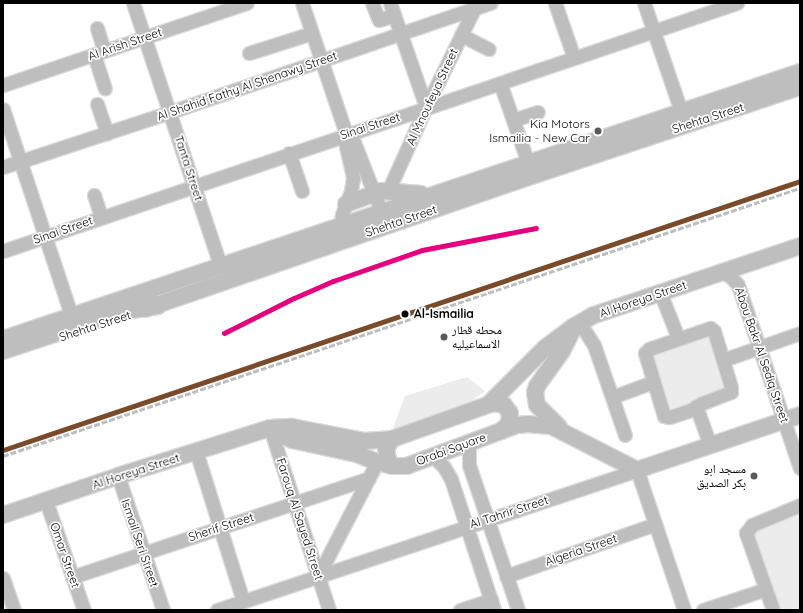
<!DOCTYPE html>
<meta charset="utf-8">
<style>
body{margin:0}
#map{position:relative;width:803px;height:613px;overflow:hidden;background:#fff;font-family:Quicksand,"Noto Naskh Arabic",sans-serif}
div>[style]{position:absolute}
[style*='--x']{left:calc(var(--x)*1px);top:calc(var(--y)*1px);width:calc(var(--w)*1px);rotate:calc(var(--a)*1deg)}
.green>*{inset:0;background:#ececec}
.roads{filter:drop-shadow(1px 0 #dbdbdb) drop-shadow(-1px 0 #dbdbdb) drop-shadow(0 1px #dbdbdb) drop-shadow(0 -1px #dbdbdb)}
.minor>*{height:13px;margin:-6.5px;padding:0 6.5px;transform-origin:6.5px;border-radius:6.5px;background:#bebebe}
.major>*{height:16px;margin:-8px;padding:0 8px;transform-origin:8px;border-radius:8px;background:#bebebe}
.highway>*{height:18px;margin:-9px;padding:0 9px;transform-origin:9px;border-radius:9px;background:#bebebe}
.rail>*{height:3px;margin-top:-1.5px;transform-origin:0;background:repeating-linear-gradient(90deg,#bebebe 0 6px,transparent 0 8px)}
.rail-1>*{height:5px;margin:-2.5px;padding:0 2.5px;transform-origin:2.5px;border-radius:2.5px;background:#7a4b2a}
.rail-2>*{height:5px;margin:-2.5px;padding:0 2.5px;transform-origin:2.5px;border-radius:2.5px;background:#e5007d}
.dots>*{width:11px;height:11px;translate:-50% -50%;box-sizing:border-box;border:2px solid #fff;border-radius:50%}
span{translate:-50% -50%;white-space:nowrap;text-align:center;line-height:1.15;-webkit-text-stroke:3.5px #fff;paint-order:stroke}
.street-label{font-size:12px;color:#000}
.poi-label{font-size:12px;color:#000}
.right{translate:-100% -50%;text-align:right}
.left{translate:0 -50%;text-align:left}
.stop-label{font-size:12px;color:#000;font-weight:700}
.frame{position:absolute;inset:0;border:4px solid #000;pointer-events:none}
</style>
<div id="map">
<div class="green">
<div style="clip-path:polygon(708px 328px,731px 387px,669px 417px,647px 351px)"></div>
<div style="clip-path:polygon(467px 377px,485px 391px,462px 408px,392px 431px,405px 396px)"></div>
<div style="clip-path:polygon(800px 510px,800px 610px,777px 610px,748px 528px)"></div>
</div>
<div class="roads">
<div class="minor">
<div style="--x:133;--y:3;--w:276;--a:71.6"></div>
<div style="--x:302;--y:3;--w:138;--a:71.4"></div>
<div style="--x:346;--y:134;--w:8;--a:97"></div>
<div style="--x:345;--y:142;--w:37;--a:77"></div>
<div style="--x:353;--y:178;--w:13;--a:99"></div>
<div style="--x:351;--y:191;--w:26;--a:111"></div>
<div style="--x:342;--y:215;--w:11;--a:95"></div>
<div style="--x:341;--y:226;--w:8;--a:76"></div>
<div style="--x:372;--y:3;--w:18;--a:68"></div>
<div style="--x:379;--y:20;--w:16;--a:-18"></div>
<div style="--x:390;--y:3;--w:110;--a:70.9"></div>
<div style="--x:555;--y:3;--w:58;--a:70.9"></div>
<div style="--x:644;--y:3;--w:114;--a:71.1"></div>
<div style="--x:97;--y:28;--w:24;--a:73"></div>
<div style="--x:461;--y:35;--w:31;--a:27"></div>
<div style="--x:249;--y:53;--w:66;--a:-17.6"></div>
<div style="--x:94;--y:55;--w:35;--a:72"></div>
<div style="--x:500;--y:83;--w:85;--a:70.7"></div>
<div style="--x:3;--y:85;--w:257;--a:-18.6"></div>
<div style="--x:97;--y:104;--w:31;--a:71"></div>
<div style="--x:3;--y:109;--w:217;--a:71.7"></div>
<div style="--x:513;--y:120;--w:26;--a:-18"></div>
<div style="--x:346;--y:134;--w:11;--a:45"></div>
<div style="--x:354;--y:142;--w:85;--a:68.6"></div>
<div style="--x:289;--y:153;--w:40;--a:71.1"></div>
<div style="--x:3;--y:167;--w:176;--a:-18.2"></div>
<div style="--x:170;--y:112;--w:339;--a:-18.8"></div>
<div style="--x:388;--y:191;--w:92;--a:-65.7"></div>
<div style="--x:426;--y:107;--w:114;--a:-63.9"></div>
<div style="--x:94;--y:195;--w:23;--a:72"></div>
<div style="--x:3;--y:251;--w:775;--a:-18.67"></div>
<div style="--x:722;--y:272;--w:9;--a:27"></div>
<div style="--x:730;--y:276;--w:12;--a:48"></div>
<div style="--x:738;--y:285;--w:193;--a:71.3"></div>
<div style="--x:660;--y:292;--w:49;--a:68.6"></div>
<div style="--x:580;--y:323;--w:26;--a:58"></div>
<div style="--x:594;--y:345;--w:95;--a:71"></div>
<div style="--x:710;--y:328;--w:5;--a:37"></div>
<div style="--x:714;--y:331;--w:59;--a:73.1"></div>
<div style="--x:731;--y:387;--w:5;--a:90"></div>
<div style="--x:731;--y:392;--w:31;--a:159"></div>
<div style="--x:702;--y:403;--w:13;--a:148"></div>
<div style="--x:691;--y:410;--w:23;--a:162"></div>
<div style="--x:669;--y:417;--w:5;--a:-169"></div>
<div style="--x:664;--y:416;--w:66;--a:-106.8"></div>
<div style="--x:645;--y:353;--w:6;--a:-45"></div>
<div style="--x:649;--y:349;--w:65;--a:-19"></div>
<div style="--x:723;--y:360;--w:82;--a:-19.3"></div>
<div style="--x:612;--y:397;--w:44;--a:-20.1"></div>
<div style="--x:696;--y:406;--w:41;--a:70.3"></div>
<div style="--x:270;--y:428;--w:191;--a:72"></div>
<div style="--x:469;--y:442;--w:23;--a:90"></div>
<div style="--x:469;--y:465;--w:153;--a:71.3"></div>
<div style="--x:196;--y:451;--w:157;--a:72.6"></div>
<div style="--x:433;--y:456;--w:16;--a:45"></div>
<div style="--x:444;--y:467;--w:14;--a:60"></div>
<div style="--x:451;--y:479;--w:138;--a:71.8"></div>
<div style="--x:118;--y:476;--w:141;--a:71.4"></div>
<div style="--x:46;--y:501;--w:115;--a:70.8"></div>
<div style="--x:318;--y:576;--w:128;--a:-62.6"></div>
<div style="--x:506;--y:576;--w:158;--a:-19.2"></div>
<div style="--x:72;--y:577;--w:313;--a:-18.4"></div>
<div style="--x:3;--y:578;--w:34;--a:71"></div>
<div style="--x:217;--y:610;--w:443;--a:-18.4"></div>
<div style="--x:637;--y:470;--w:148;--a:71.4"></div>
<div style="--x:460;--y:610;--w:33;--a:-18"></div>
<div style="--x:703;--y:610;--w:66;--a:-18.4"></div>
<div style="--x:773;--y:610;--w:82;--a:-109.3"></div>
<div style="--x:746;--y:533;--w:10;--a:-53"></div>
<div style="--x:752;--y:525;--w:52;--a:-22.6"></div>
</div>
<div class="major">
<div style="--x:346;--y:204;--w:37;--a:-20"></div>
<div style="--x:381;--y:191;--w:40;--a:4.3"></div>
<div style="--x:145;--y:309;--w:409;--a:-19"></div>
<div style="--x:532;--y:176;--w:282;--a:-18.4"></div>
<div style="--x:3;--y:339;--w:841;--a:-18.52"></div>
<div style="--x:493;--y:403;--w:11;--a:10"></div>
<div style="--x:504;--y:405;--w:10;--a:53"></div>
<div style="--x:510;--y:413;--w:11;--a:95"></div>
<div style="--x:509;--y:424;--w:11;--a:139"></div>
<div style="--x:501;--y:431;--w:100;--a:159.6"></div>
<div style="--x:407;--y:466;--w:14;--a:180"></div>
<div style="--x:393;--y:466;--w:8;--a:-130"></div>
<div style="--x:388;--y:460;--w:11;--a:-100"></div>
<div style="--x:386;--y:449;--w:12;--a:-59"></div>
<div style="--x:392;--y:439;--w:107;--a:-19.6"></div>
<div style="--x:489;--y:404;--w:79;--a:-45"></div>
<div style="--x:545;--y:348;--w:35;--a:-37"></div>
<div style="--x:573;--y:327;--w:24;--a:-30"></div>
<div style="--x:594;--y:315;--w:217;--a:-18.5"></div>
<div style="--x:559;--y:427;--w:31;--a:-135"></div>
<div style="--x:537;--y:405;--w:13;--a:-99"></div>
<div style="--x:535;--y:392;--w:6;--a:-72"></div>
<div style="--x:537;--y:386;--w:43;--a:-54.5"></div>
<div style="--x:562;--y:351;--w:25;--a:-63"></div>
<div style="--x:270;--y:428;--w:25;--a:29"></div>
<div style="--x:292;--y:440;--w:66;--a:12.2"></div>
<div style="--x:357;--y:454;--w:22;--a:22"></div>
<div style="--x:377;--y:462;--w:16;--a:14"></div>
<div style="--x:501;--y:431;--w:17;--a:-21"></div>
<div style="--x:517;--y:425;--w:11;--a:-5"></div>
<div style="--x:528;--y:424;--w:23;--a:5"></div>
<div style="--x:551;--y:426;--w:97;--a:27.1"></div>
<div style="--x:637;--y:470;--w:172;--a:-18.6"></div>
<div style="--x:3;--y:515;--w:121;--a:-18.7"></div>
<div style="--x:118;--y:476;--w:159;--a:-17.5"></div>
<div style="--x:270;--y:428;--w:22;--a:-3"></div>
<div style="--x:292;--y:427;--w:74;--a:10.9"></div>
<div style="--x:365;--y:441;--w:27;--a:-4"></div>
</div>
<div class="highway">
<div style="--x:3;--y:350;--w:123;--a:-18.4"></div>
<div style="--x:120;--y:311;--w:38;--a:-9"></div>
</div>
</div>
<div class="rail">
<div style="--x:224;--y:333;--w:78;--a:-26.6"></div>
<div style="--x:294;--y:298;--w:43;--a:-23.6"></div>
<div style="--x:333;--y:281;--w:94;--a:-19.2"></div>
<div style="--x:422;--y:250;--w:116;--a:-10.9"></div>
<div style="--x:3;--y:456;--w:841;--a:-18.59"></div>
</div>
<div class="rail-1">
<div style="--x:3;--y:450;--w:841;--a:-18.65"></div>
</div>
<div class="rail-2">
<div style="--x:224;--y:333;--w:78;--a:-26.6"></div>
<div style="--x:294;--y:298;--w:43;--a:-23.6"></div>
<div style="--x:333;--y:281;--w:94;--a:-19.2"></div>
<div style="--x:422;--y:250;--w:116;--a:-10.9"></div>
</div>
<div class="dots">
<div style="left:598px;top:131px;background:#595959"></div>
<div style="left:405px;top:314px;background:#000"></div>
<div style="left:444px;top:337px;background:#595959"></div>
<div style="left:754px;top:476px;background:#595959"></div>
</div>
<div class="street-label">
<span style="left:125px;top:44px;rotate:-19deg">Al Arish Street</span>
<span style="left:247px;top:86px;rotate:-19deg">Al Shahid Fathy Al Shenawy Street</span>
<span style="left:432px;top:97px;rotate:-65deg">Al Mnoufeya Street</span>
<span style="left:708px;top:118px;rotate:-18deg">Shehta Street</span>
<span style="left:370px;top:126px;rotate:-18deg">Sinai Street</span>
<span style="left:189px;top:168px;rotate:72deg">Tanta Street</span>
<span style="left:401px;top:221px;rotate:-19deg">Shehta Street</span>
<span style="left:63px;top:230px;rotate:-19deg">Sinai Street</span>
<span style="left:643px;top:299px;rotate:-19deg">Al Horeya Street</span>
<span style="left:95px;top:326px;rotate:-18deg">Shehta Street</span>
<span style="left:762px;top:355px;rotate:71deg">Abou Bakr Al Sediq Street</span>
<span style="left:451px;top:449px;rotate:-20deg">Orabi Square</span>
<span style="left:136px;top:471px;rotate:-18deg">Al Horeya Street</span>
<span style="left:509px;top:512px;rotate:-18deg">Al Tahrir Street</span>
<span style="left:300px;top:519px;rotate:72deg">Farouq Al Sayed Street</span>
<span style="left:221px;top:527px;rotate:-18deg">Sherif Street</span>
<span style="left:140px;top:543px;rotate:71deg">Ismail Seri Street</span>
<span style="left:581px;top:550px;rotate:-19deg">Algeria Street</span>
<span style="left:65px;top:555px;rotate:71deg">Omar Street</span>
</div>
<div class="poi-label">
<span class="right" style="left:590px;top:131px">Kia Motors<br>Ismailia - New Car</span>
<span class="left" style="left:452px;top:337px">محطه قطار<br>الاسماعيليه</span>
<span class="right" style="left:746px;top:476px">مسجد ابو<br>بكر الصديق</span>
</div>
<div class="stop-label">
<span class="left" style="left:414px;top:314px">Al-Ismailia</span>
</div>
<div class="frame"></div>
</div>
